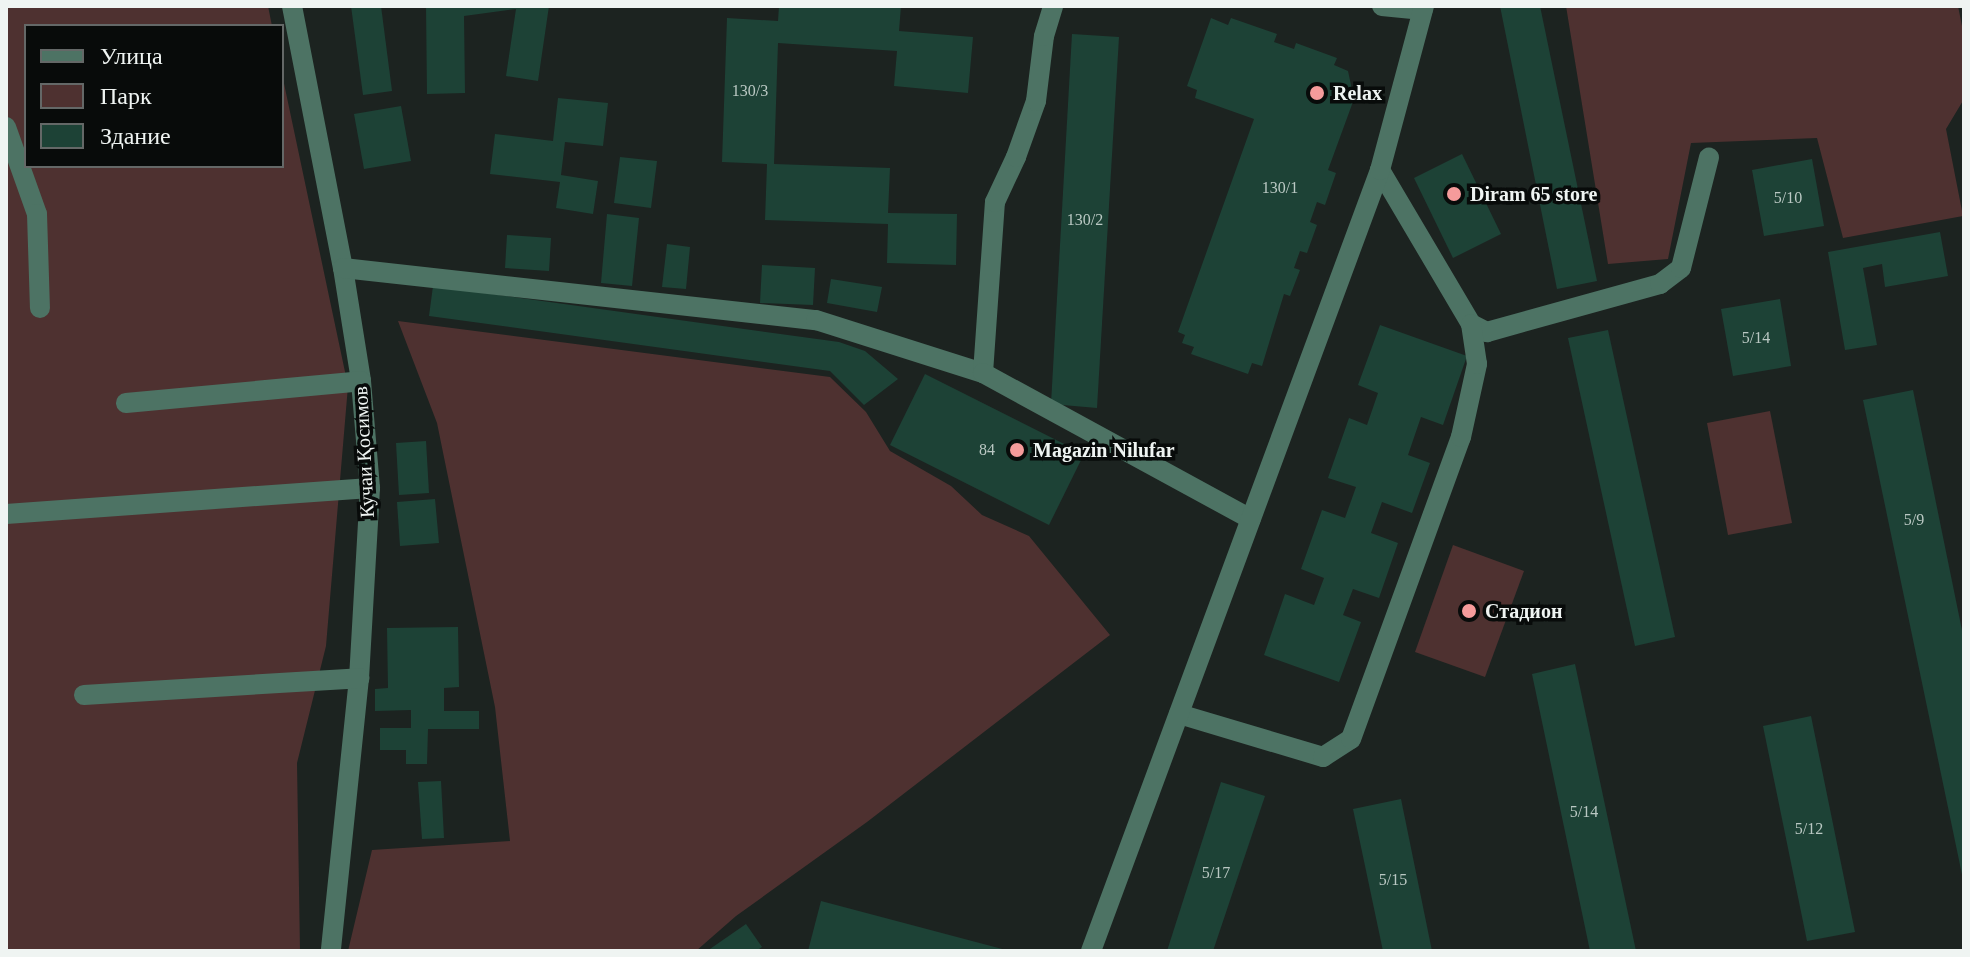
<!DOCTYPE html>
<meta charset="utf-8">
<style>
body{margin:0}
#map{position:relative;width:1970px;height:957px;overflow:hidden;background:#1c2320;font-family:Georgia,serif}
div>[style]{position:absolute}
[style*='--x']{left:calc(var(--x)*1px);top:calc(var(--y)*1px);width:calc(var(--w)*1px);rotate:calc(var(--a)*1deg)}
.green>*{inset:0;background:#4e3130}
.building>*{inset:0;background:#1d4236}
.minor>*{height:20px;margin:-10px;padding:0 10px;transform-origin:10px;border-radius:10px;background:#4d7364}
.dots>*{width:22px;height:22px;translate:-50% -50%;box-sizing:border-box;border:4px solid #080b0a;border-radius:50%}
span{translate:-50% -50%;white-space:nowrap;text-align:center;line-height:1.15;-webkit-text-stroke:7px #080b0a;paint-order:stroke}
.number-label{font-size:16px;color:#bac8c3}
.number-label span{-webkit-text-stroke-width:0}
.poi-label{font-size:20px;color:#eff4f2;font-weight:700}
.left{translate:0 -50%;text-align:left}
.street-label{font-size:20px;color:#eff4f2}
.frame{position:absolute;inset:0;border:8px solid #eff4f2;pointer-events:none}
.legend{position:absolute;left:24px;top:24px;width:260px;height:144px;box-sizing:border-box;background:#080b0a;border:2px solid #646867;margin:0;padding:10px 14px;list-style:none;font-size:24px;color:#eff4f2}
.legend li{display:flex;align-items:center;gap:16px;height:40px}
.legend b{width:40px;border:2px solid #646867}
</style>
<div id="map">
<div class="green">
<div style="clip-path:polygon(6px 6px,268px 6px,272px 26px,26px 26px,26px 166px,282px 166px,282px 74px,348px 386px,326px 646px,297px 763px,300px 951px,6px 951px)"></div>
<div style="clip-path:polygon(1566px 6px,1958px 6px,1964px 36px,1964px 99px,1946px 129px,1963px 216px,1843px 238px,1817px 138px,1691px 143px,1668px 259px,1608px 264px)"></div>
<div style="clip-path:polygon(398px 321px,830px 377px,866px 412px,890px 451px,951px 486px,982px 515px,1029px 536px,1110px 635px,867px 822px,736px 916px,696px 951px,348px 951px,372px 850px,510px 841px,495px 707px,437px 423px)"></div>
<div style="clip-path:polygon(1770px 411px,1792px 523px,1728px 535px,1707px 423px)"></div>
<div style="clip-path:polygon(1453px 545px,1524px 571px,1485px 677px,1415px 652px)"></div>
</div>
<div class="building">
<div style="clip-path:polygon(351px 6px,381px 6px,392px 91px,363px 95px)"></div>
<div style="clip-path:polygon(426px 6px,549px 6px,538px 81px,506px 76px,516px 9px,464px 16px,465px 93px,427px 94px)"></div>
<div style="clip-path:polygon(779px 6px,901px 6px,899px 31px,973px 37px,968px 93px,894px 86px,897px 51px,778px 43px,774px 164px,890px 168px,888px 213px,957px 214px,956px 265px,887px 263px,888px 224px,765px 220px,767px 164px,722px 162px,727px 18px,778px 21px)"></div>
<div style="clip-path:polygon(1500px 6px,1540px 6px,1597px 281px,1557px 289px)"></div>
<div style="clip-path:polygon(1211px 18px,1228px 25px,1231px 18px,1277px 34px,1274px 42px,1294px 49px,1296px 43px,1337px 58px,1334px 65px,1348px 71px,1354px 99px,1328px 170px,1336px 173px,1325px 205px,1317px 202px,1310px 222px,1317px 225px,1307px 253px,1300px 251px,1294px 268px,1300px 270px,1290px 296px,1284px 294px,1262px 366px,1252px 363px,1248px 374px,1191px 354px,1194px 347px,1182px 343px,1185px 335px,1178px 332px,1254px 119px,1195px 98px,1197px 90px,1187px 86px)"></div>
<div style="clip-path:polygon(1072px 34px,1119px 37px,1097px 408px,1051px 404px)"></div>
<div style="clip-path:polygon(558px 98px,608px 103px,603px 146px,565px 142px,561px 175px,598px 181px,593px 214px,556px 208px,560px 182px,490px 174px,495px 134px,553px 141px)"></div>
<div style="clip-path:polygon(401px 106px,411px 161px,364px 169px,354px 114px)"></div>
<div style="clip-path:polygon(1462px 154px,1501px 234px,1453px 258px,1414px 178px)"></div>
<div style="clip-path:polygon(620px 157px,657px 161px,651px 208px,614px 203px)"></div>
<div style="clip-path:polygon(1812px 159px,1824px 226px,1764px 236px,1752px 170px)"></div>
<div style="clip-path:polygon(607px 214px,639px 218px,632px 286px,601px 283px)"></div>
<div style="clip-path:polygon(1940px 232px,1948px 276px,1885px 287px,1882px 264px,1863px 268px,1877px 345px,1845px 350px,1828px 252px)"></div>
<div style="clip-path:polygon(507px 235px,551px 238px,549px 271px,505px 268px)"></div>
<div style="clip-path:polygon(667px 244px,690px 247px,686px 289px,662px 287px)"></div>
<div style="clip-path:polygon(762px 265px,815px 268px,813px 305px,760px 303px)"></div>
<div style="clip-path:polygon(831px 279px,882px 287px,877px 312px,827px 303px)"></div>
<div style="clip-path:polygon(433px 286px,839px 342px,865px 351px,898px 379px,864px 405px,830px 371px,429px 316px)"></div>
<div style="clip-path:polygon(1780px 299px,1791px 366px,1733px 376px,1721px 309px)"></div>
<div style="clip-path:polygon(1380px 325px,1467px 356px,1443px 425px,1421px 417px,1408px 455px,1430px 463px,1412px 513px,1382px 502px,1371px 533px,1398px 543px,1379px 598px,1353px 589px,1343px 615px,1361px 622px,1339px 682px,1264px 655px,1285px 594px,1314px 605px,1324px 578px,1301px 569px,1322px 510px,1345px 518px,1356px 487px,1328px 478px,1349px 418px,1367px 425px,1378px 393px,1358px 385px)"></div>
<div style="clip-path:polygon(1608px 330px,1675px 637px,1635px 646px,1568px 338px)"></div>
<div style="clip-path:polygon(925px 374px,1084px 454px,1049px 525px,890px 445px)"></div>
<div style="clip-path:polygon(1913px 390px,1964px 640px,1964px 884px,1863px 400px)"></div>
<div style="clip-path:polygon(426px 441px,429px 493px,399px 495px,396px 443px)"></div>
<div style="clip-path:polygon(435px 499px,439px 543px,400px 546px,397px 502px)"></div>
<div style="clip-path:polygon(458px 627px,459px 687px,444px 688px,444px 711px,479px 711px,479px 729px,428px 729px,427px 764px,406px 764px,406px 750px,380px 750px,380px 728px,411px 728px,411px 710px,375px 711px,375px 689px,388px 688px,387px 628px)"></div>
<div style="clip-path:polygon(1575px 664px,1636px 951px,1590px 951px,1532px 674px)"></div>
<div style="clip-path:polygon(1811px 716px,1855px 932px,1807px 941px,1763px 726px)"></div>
<div style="clip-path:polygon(441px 781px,444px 838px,422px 839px,418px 782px)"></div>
<div style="clip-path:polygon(1221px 782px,1265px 796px,1213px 951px,1167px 951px)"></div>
<div style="clip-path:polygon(1401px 799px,1432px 951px,1383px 951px,1353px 809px)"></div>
<div style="clip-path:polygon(821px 901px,1006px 950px,1006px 951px,808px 951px)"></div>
<div style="clip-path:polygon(746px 924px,762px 947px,756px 951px,707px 951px)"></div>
</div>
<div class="minor">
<div style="--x:292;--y:6;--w:267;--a:79"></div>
<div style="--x:343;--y:268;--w:114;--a:80.9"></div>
<div style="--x:361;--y:381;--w:107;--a:85.2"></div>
<div style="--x:370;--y:488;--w:190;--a:93.3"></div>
<div style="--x:359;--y:678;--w:274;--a:95.9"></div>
<div style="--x:1382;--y:6;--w:41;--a:5.6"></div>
<div style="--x:6;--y:127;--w:92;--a:70.4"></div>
<div style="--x:37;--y:214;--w:94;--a:88.2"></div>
<div style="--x:1380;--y:170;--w:179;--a:59.4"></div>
<div style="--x:1471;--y:324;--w:18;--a:27"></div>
<div style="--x:1487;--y:332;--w:180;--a:-15.5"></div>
<div style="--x:1660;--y:284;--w:26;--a:-37"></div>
<div style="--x:1681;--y:268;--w:114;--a:-75.8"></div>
<div style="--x:343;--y:268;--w:476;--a:6.3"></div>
<div style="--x:816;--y:320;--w:175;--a:17.6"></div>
<div style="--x:983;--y:373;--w:171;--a:-86"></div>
<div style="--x:995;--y:202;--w:50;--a:-65"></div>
<div style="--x:1016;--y:157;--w:59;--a:-70.3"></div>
<div style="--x:1036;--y:101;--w:65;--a:-83"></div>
<div style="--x:1044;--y:36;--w:31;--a:-73"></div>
<div style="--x:983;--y:373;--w:305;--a:28.6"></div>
<div style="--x:126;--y:403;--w:236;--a:-5.3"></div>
<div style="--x:6;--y:514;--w:365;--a:-4.1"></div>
<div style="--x:84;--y:695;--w:276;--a:-3.5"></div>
<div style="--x:1179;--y:714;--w:150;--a:16.6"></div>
<div style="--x:1323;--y:757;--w:33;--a:-33"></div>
<div style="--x:1351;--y:739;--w:321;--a:-70"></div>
<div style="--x:1461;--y:437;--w:75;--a:-77.6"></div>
<div style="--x:1477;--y:364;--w:40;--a:-98.5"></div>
<div style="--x:1091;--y:951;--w:833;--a:-69.69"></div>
<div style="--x:1380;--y:170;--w:170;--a:-75"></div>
</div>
<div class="dots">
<div style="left:1317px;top:93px;background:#f59b9b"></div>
<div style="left:1454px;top:194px;background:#f59b9b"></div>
<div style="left:1017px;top:450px;background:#f59b9b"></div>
<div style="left:1469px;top:611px;background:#f59b9b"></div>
</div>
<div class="number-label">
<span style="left:750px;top:91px">130/3</span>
<span style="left:1280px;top:188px">130/1</span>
<span style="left:1788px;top:198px">5/10</span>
<span style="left:1085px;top:220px">130/2</span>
<span style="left:1756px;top:338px">5/14</span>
<span style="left:987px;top:450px">84</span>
<span style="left:1914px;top:520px">5/9</span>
<span style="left:1584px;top:812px">5/14</span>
<span style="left:1809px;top:829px">5/12</span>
<span style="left:1216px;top:873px">5/17</span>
<span style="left:1393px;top:880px">5/15</span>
</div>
<div class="poi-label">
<span class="left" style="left:1333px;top:93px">Relax</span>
<span class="left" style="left:1470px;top:194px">Diram 65 store</span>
<span class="left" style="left:1033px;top:450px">Magazin Nilufar</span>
<span class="left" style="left:1485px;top:611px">Стадион</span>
</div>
<div class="street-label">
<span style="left:364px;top:452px;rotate:-93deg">Кучаи Қосимов</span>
</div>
<div class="frame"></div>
<ul class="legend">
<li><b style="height:10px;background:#4d7364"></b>Улица</li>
<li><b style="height:22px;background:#4e3130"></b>Парк</li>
<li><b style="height:22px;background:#1d4236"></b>Здание</li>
</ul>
</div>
